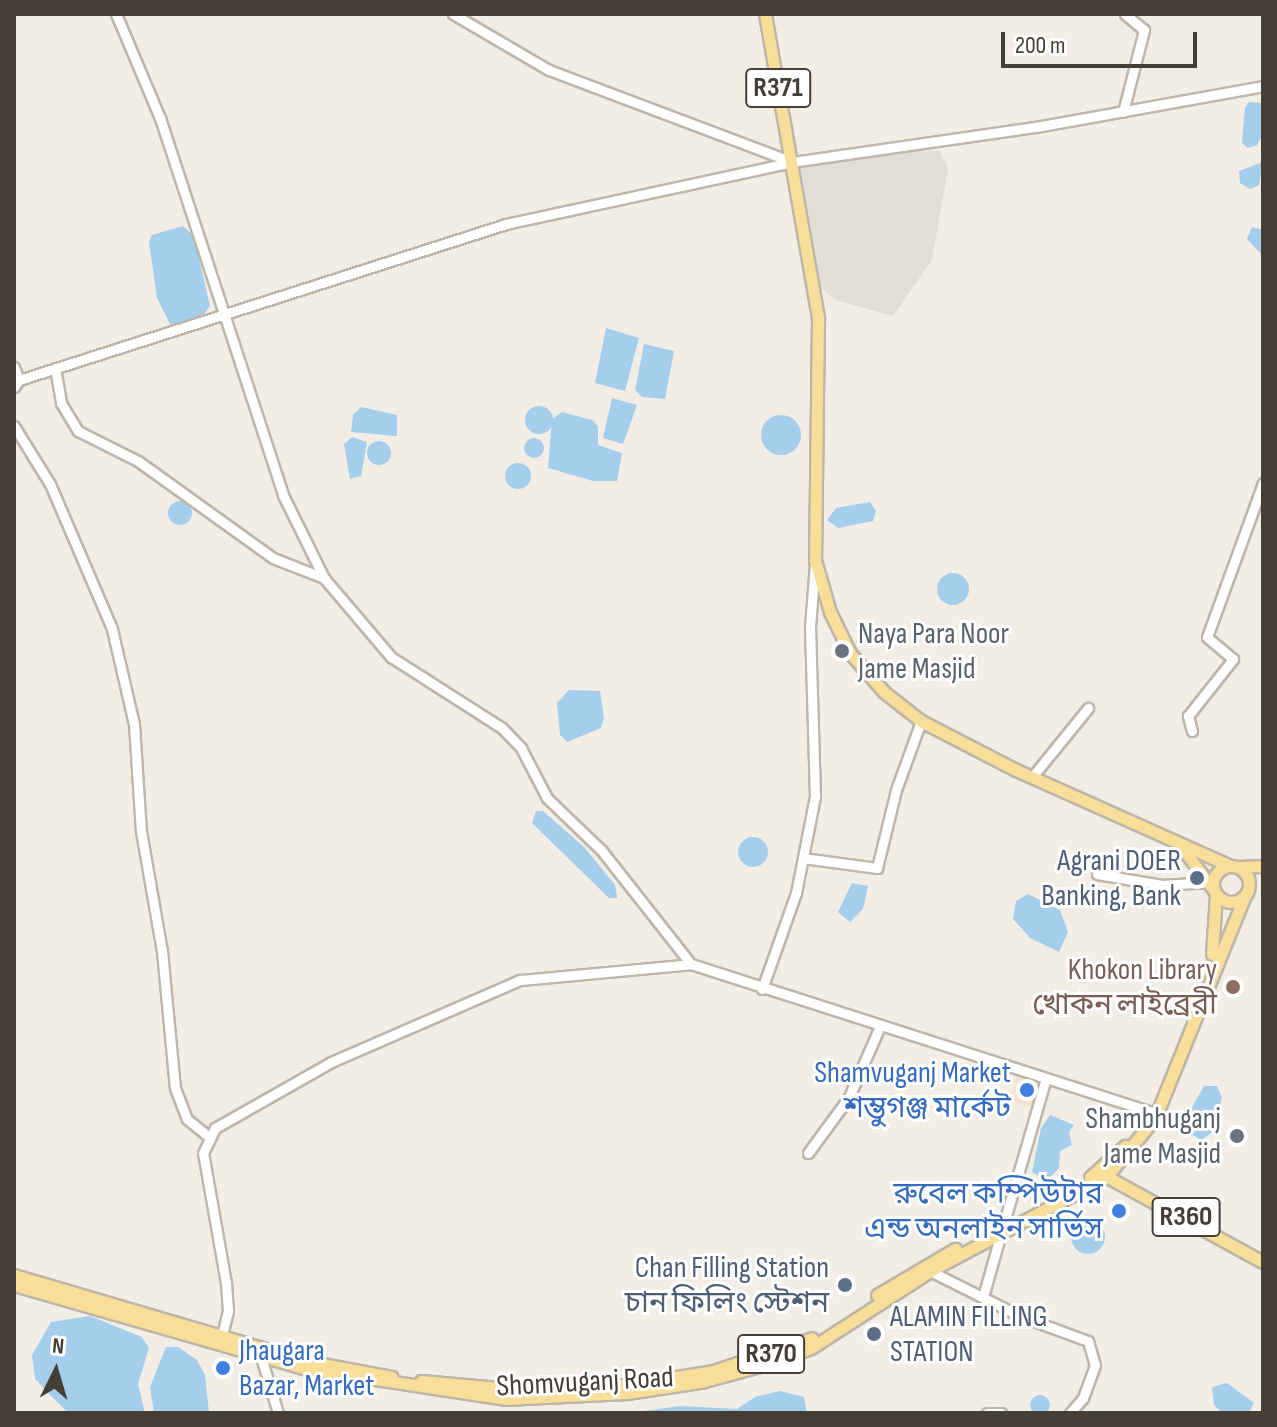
<!DOCTYPE html>
<meta charset="utf-8">
<style>
body{margin:0}
#map{position:relative;width:1277px;height:1427px;overflow:hidden;background:#f2eee6;font-family:"Sofia Sans Condensed","Noto Sans Bengali",sans-serif}
div>[style]{position:absolute}
[style*='--x']{left:calc(var(--x)*1px);top:calc(var(--y)*1px);width:calc(var(--w)*1px);rotate:calc(var(--a)*1deg)}
.commercial>*{inset:0;background:#f3e5d1}
.industrial>*{inset:0;background:#e1ddd7}
.water>*{inset:0;background:#a5cdec}
.round{border-radius:50%}
.roads{filter:drop-shadow(2px 0 #bdb6a9) drop-shadow(-2px 0 #bdb6a9) drop-shadow(0 2px #bdb6a9) drop-shadow(0 -2px #bdb6a9)}
.minor>*{height:9px;margin:-4.5px;padding:0 4.5px;transform-origin:4.5px;border-radius:4.5px;background:#fff}
.major>*{height:11px;margin:-5.5px;padding:0 5.5px;transform-origin:5.5px;border-radius:5.5px;background:#f8de98}
.major>.ring{margin:-5.5px;padding:0;box-sizing:content-box;background:none;border:11px solid #f8de98;border-radius:50%}
.dots>*{width:22px;height:22px;translate:-50% -50%;box-sizing:border-box;border:4px solid #fff;border-radius:50%}
span{translate:-50% -50%;white-space:nowrap;text-align:center;line-height:1.15;-webkit-text-stroke:6px #fff;paint-order:stroke}
.shield-label span{padding:2px 6px;background:#fff;border:2px solid;border-radius:6px;-webkit-text-stroke-width:0}
.shield-label{font-size:28px;color:#443e35;font-weight:700}
.worship-label{font-size:30px;color:#5b616d}
.left{translate:0 -50%;text-align:left}
.right{translate:-100% -50%;text-align:right}
.service-label{font-size:30px;color:#4e5e75}
.education-label{font-size:30px;color:#785e54}
.shop-label{font-size:30px;color:#366cbe}
.street-label{font-size:30px;color:#443e35}
.frame{position:absolute;inset:0;border:16px solid #443e35;pointer-events:none}
.north{position:absolute;left:16px;top:1331px;width:80px;height:80px;-webkit-text-stroke:6px #fff;paint-order:stroke;rotate:5deg;font-size:22px;font-weight:700;line-height:32px;text-align:center;color:#443e35}
.north::after{content:'';display:block;margin:auto;width:28px;height:36px;background:#443e35;clip-path:polygon(50% 0,100% 100%,50% 72%,0 100%)}
.scale{position:absolute;left:1001px;top:32px;width:196px;height:36px;box-sizing:border-box;border:4px solid #443e35;border-top:0;padding-left:10px;font-size:24px;line-height:28px;white-space:nowrap;color:#443e35;-webkit-text-stroke:6px #fff;paint-order:stroke}
</style>
<div id="map">
<div class="commercial">
<div style="clip-path:polygon(1017px 1073px,1044px 1078px,1036px 1108px,1010px 1101px)"></div>
</div>
<div class="industrial">
<div style="clip-path:polygon(901px 150px,940px 151px,948px 169px,932px 260px,893px 316px,836px 300px,821px 288px,800px 164px)"></div>
</div>
<div class="water">
<div style="clip-path:polygon(1263px 103px,1263px 134px,1257px 145px,1248px 148px,1242px 143px,1245px 107px,1249px 102px)"></div>
<div style="clip-path:polygon(1263px 162px,1259px 185px,1250px 189px,1240px 183px,1239px 171px)"></div>
<div style="clip-path:polygon(183px 226px,194px 236px,210px 306px,203px 316px,171px 326px,157px 298px,149px 242px,152px 235px)"></div>
<div style="clip-path:polygon(1252px 227px,1263px 230px,1263px 256px,1247px 239px)"></div>
<div style="clip-path:polygon(606px 328px,639px 338px,625px 391px,595px 383px)"></div>
<div style="clip-path:polygon(644px 344px,674px 351px,665px 399px,642px 397px,635px 390px)"></div>
<div style="clip-path:polygon(612px 398px,637px 405px,623px 444px,603px 438px)"></div>
<div class="round" style="left:525px;top:406px;width:28px;height:28px"></div>
<div style="clip-path:polygon(361px 407px,397px 415px,397px 436px,351px 432px,353px 415px)"></div>
<div style="clip-path:polygon(562px 412px,592px 420px,598px 426px,598px 445px,622px 453px,617px 481px,593px 481px,548px 468px,552px 419px)"></div>
<div class="round" style="left:761px;top:415px;width:40px;height:40px"></div>
<div style="clip-path:polygon(352px 437px,367px 442px,361px 476px,350px 479px,344px 444px)"></div>
<div class="round" style="left:524px;top:438px;width:20px;height:20px"></div>
<div class="round" style="left:367px;top:441px;width:24px;height:24px"></div>
<div class="round" style="left:505px;top:463px;width:26px;height:26px"></div>
<div class="round" style="left:168px;top:501px;width:24px;height:24px"></div>
<div style="clip-path:polygon(870px 502px,876px 511px,873px 521px,838px 528px,827px 520px,836px 508px)"></div>
<div class="round" style="left:937px;top:573px;width:32px;height:32px"></div>
<div style="clip-path:polygon(569px 690px,600px 691px,604px 718px,601px 728px,567px 742px,560px 735px,557px 703px)"></div>
<div style="clip-path:polygon(536px 811px,543px 811px,584px 847px,615px 885px,617px 898px,609px 898px,532px 823px)"></div>
<div class="round" style="left:738px;top:837px;width:30px;height:30px"></div>
<div style="clip-path:polygon(852px 883px,868px 886px,863px 909px,850px 922px,838px 912px)"></div>
<div style="clip-path:polygon(1028px 894px,1060px 910px,1068px 932px,1059px 952px,1030px 938px,1013px 919px,1016px 901px)"></div>
<div style="clip-path:polygon(1204px 1086px,1217px 1086px,1222px 1098px,1211px 1133px,1201px 1140px,1188px 1132px,1185px 1120px)"></div>
<div style="clip-path:polygon(1050px 1115px,1074px 1125px,1069px 1132px,1072px 1145px,1060px 1151px,1059px 1168px,1047px 1181px,1032px 1172px,1041px 1128px)"></div>
<div class="round" style="left:1071px;top:1220px;width:34px;height:34px"></div>
<div style="clip-path:polygon(90px 1316px,142px 1337px,149px 1348px,138px 1384px,145px 1413px,68px 1413px,35px 1379px,32px 1355px,51px 1322px)"></div>
<div style="clip-path:polygon(166px 1347px,178px 1347px,197px 1360px,205px 1375px,209px 1413px,154px 1413px,150px 1387px)"></div>
<div style="clip-path:polygon(1227px 1383px,1254px 1403px,1249px 1413px,1222px 1413px,1214px 1405px,1212px 1387px)"></div>
<div style="clip-path:polygon(780px 1391px,804px 1397px,807px 1413px,629px 1413px,680px 1406px,737px 1409px,755px 1397px)"></div>
<div class="round" style="left:1030px;top:1395px;width:20px;height:20px"></div>
</div>
<div class="roads">
<div class="minor">
<div style="--x:116;--y:14;--w:113;--a:67.1"></div>
<div style="--x:160;--y:118;--w:397;--a:71.9"></div>
<div style="--x:283;--y:495;--w:93;--a:63.7"></div>
<div style="--x:453;--y:14;--w:111;--a:30.3"></div>
<div style="--x:549;--y:70;--w:258;--a:20.7"></div>
<div style="--x:1123;--y:112;--w:85;--a:-75.6"></div>
<div style="--x:1144;--y:30;--w:25;--a:-140"></div>
<div style="--x:14;--y:367;--w:14;--a:69"></div>
<div style="--x:55;--y:368;--w:36;--a:80"></div>
<div style="--x:61;--y:403;--w:33;--a:59"></div>
<div style="--x:78;--y:431;--w:67;--a:26.6"></div>
<div style="--x:138;--y:461;--w:166;--a:35.7"></div>
<div style="--x:273;--y:558;--w:55;--a:21.4"></div>
<div style="--x:324;--y:578;--w:104;--a:49.7"></div>
<div style="--x:391;--y:657;--w:132;--a:32.6"></div>
<div style="--x:502;--y:728;--w:28;--a:46"></div>
<div style="--x:521;--y:748;--w:56;--a:62.5"></div>
<div style="--x:547;--y:798;--w:76;--a:43.9"></div>
<div style="--x:602;--y:851;--w:144;--a:51.8"></div>
<div style="--x:14;--y:387;--w:9;--a:-54"></div>
<div style="--x:19;--y:380;--w:511;--a:-17.76"></div>
<div style="--x:506;--y:224;--w:293;--a:-12.2"></div>
<div style="--x:792;--y:162;--w:246;--a:-8.2"></div>
<div style="--x:1036;--y:127;--w:231;--a:-10.2"></div>
<div style="--x:14;--y:426;--w:68;--a:58.2"></div>
<div style="--x:50;--y:484;--w:158;--a:66.8"></div>
<div style="--x:112;--y:629;--w:98;--a:77"></div>
<div style="--x:134;--y:724;--w:107;--a:86.3"></div>
<div style="--x:141;--y:831;--w:122;--a:80.1"></div>
<div style="--x:162;--y:951;--w:138;--a:84.6"></div>
<div style="--x:175;--y:1088;--w:33;--a:69"></div>
<div style="--x:187;--y:1119;--w:27;--a:39"></div>
<div style="--x:1192;--y:731;--w:16;--a:-105"></div>
<div style="--x:1188;--y:716;--w:73;--a:-51.7"></div>
<div style="--x:1233;--y:659;--w:34;--a:-140"></div>
<div style="--x:1207;--y:637;--w:164;--a:-70"></div>
<div style="--x:1032;--y:777;--w:89;--a:-50.9"></div>
<div style="--x:803;--y:858;--w:75;--a:7.7"></div>
<div style="--x:877;--y:868;--w:80;--a:-76.3"></div>
<div style="--x:896;--y:790;--w:73;--a:-70.1"></div>
<div style="--x:1097;--y:874;--w:66;--a:9.6"></div>
<div style="--x:1162;--y:885;--w:48;--a:-3.6"></div>
<div style="--x:762;--y:989;--w:102;--a:-70.5"></div>
<div style="--x:796;--y:893;--w:99;--a:-78.9"></div>
<div style="--x:815;--y:796;--w:169;--a:-91.7"></div>
<div style="--x:810;--y:627;--w:64;--a:-85.5"></div>
<div style="--x:808;--y:1153;--w:69;--a:-53.8"></div>
<div style="--x:849;--y:1097;--w:77;--a:-66.4"></div>
<div style="--x:1003;--y:1226;--w:154;--a:-73.8"></div>
<div style="--x:930;--y:1271;--w:101;--a:26.6"></div>
<div style="--x:1020;--y:1316;--w:72;--a:20.2"></div>
<div style="--x:1088;--y:1341;--w:25;--a:74"></div>
<div style="--x:1095;--y:1365;--w:35;--a:110"></div>
<div style="--x:1083;--y:1398;--w:20;--a:131"></div>
<div style="--x:983;--y:1297;--w:66;--a:-74.3"></div>
<div style="--x:221;--y:1339;--w:29;--a:-76"></div>
<div style="--x:228;--y:1311;--w:28;--a:-94"></div>
<div style="--x:226;--y:1283;--w:132;--a:-100"></div>
<div style="--x:203;--y:1153;--w:28;--a:-64"></div>
<div style="--x:215;--y:1128;--w:133;--a:-29.6"></div>
<div style="--x:331;--y:1062;--w:206;--a:-23.5"></div>
<div style="--x:520;--y:980;--w:172;--a:-5.3"></div>
<div style="--x:691;--y:964;--w:483;--a:17.8"></div>
<div style="--x:261;--y:1357;--w:59;--a:73.1"></div>
<div style="--x:987;--y:1413;--w:14;--a:0"></div>
</div>
<div class="major">
<div style="--x:765;--y:14;--w:309;--a:80.1"></div>
<div style="--x:818;--y:318;--w:242;--a:90.7"></div>
<div style="--x:815;--y:560;--w:54;--a:73.9"></div>
<div style="--x:830;--y:612;--w:46;--a:64"></div>
<div style="--x:850;--y:653;--w:52;--a:48.9"></div>
<div style="--x:884;--y:692;--w:47;--a:38.1"></div>
<div style="--x:921;--y:721;--w:107;--a:27.3"></div>
<div style="--x:1016;--y:770;--w:235;--a:24.1"></div>
<div style="--x:1183;--y:849;--w:50;--a:53.1"></div>
<div class="ring" style="left:1213px;top:866px;width:25px;height:25px"></div>
<div style="--x:1237;--y:867;--w:26;--a:-2"></div>
<div style="--x:1212;--y:954;--w:59;--a:-86.1"></div>
<div style="--x:1102;--y:1174;--w:183;--a:28.7"></div>
<div style="--x:1090;--y:1177;--w:47;--a:-41.5"></div>
<div style="--x:14;--y:1275;--w:304;--a:16.4"></div>
<div style="--x:306;--y:1361;--w:87;--a:10.5"></div>
<div style="--x:14;--y:1285;--w:301;--a:16"></div>
<div style="--x:303;--y:1368;--w:204;--a:8.7"></div>
<div style="--x:505;--y:1399;--w:122;--a:-2.8"></div>
<div style="--x:627;--y:1393;--w:75;--a:-8.5"></div>
<div style="--x:701;--y:1382;--w:80;--a:-15.3"></div>
<div style="--x:778;--y:1361;--w:35;--a:-22"></div>
<div style="--x:811;--y:1348;--w:142;--a:-32.9"></div>
<div style="--x:930;--y:1271;--w:200;--a:-28.1"></div>
<div style="--x:1106;--y:1177;--w:77;--a:-50.3"></div>
<div style="--x:1155;--y:1118;--w:237;--a:-68"></div>
<div style="--x:877;--y:1295;--w:91;--a:-30.5"></div>
<div style="--x:421;--y:1381;--w:112;--a:5.1"></div>
<div style="--x:533;--y:1391;--w:92;--a:-3.7"></div>
<div style="--x:625;--y:1385;--w:89;--a:-9"></div>
<div style="--x:713;--y:1371;--w:104;--a:-18.4"></div>
</div>
</div>
<div class="dots">
<div style="left:842px;top:651px;background:#6b7280"></div>
<div style="left:1197px;top:878px;background:#5c6f8a"></div>
<div style="left:1233px;top:987px;background:#8d6e63"></div>
<div style="left:1027px;top:1090px;background:#3f7fe0"></div>
<div style="left:1237px;top:1136px;background:#6b7280"></div>
<div style="left:1119px;top:1211px;background:#3f7fe0"></div>
<div style="left:845px;top:1285px;background:#5c6f8a"></div>
<div style="left:874px;top:1334px;background:#5c6f8a"></div>
<div style="left:223px;top:1368px;background:#3f7fe0"></div>
</div>
<div class="shield-label">
<span style="left:778px;top:88px">R371</span>
<span style="left:1186px;top:1217px">R360</span>
<span style="left:771px;top:1354px">R370</span>
</div>
<div class="worship-label">
<span class="left" style="left:858px;top:651px">Naya Para Noor<br>Jame Masjid</span>
<span class="right" style="left:1221px;top:1136px">Shambhuganj<br>Jame Masjid</span>
</div>
<div class="service-label">
<span class="right" style="left:1181px;top:878px">Agrani DOER<br>Banking, Bank</span>
<span class="right" style="left:829px;top:1285px">Chan Filling Station<br>চান ফিলিং স্টেশন</span>
<span class="left" style="left:890px;top:1334px">ALAMIN FILLING<br>STATION</span>
</div>
<div class="education-label">
<span class="right" style="left:1217px;top:987px">Khokon Library<br>খোকন লাইব্রেরী</span>
</div>
<div class="shop-label">
<span class="right" style="left:1011px;top:1090px">Shamvuganj Market<br>শম্ভুগঞ্জ মার্কেট</span>
<span class="right" style="left:1103px;top:1211px">রুবেল কম্পিউটার<br>এন্ড অনলাইন সার্ভিস</span>
<span class="left" style="left:239px;top:1368px">Jhaugara<br>Bazar, Market</span>
</div>
<div class="street-label">
<span style="left:585px;top:1382px;rotate:-3deg">Shomvuganj Road</span>
</div>
<div class="frame"></div>
<div class="north">N</div>
<div class="scale">200 m</div>
</div>
